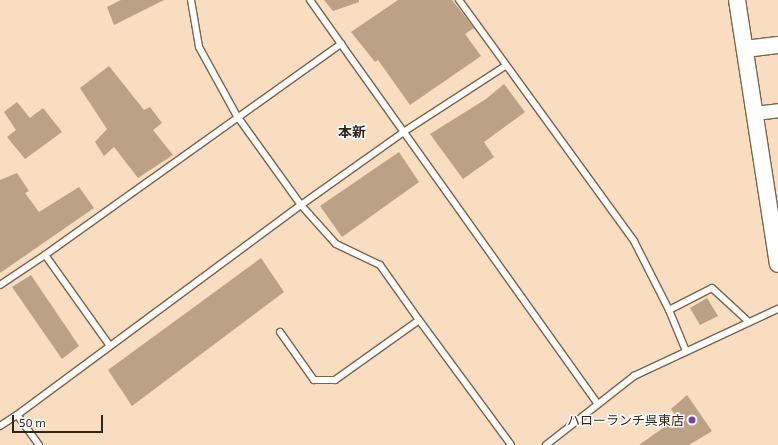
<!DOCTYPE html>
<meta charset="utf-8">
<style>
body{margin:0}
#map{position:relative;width:778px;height:445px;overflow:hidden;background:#f8ddc0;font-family:"Exo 2","Noto Sans JP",sans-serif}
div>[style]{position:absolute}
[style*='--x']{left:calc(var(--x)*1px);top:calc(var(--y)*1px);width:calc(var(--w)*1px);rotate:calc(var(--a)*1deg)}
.building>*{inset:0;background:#bba185}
.roads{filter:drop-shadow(1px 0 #7b644a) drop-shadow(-1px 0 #7b644a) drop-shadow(0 1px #7b644a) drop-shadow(0 -1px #7b644a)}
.service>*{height:6px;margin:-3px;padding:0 3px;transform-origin:3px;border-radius:3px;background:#fff}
.minor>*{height:13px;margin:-6.5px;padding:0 6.5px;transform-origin:6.5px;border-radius:6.5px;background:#fff}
.tertiary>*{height:16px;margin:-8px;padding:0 8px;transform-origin:8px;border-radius:8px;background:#fff}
.dots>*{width:11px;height:11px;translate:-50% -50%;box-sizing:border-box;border:2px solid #fff;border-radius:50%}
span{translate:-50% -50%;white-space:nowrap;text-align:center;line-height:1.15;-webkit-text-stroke:3px #fff;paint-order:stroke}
.poi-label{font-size:13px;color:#2f251a}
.right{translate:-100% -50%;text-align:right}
.neighbourhood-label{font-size:14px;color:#2f251a;font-weight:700}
.scale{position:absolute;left:12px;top:415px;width:91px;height:18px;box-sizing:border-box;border:2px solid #2f251a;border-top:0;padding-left:5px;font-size:12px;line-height:14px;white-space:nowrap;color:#2f251a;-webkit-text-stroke:3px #fff;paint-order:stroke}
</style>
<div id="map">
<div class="building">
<div style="clip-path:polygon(121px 0,164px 0,114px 25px,107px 7px)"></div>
<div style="clip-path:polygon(324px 0,359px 0,359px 2px,333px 11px)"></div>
<div style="clip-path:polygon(398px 0,452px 0,474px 28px,465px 34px,481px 56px,410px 105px,378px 60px,375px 62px,351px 32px)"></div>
<div style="clip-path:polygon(109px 66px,144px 110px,150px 107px,162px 123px,153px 130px,173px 155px,138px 178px,114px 147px,104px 156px,95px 142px,107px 129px,80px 88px)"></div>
<div style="clip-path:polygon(504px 84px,525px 112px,484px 142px,494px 157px,463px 179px,430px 134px,486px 99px)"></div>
<div style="clip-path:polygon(17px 102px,30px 118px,43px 108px,62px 132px,25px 159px,7px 137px,16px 130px,4px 112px)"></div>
<div style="clip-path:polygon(399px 152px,419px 182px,342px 237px,320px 206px)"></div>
<div style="clip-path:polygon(17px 173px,29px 191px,25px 193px,39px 212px,79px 187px,94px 208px,0 273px,0 180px)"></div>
<div style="clip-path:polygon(261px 258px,284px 292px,132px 406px,108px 370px)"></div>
<div style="clip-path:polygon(31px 275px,79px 346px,62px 359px,12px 287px)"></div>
<div style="clip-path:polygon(707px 298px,718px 316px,700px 325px,690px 308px)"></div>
<div style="clip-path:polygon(687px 395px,712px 431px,689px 445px,639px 445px,677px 418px,671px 409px)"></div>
</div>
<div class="roads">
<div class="service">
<div style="--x:191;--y:0;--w:48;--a:80.3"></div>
<div style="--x:199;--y:47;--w:79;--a:61.2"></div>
<div style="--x:237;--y:116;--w:110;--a:54.3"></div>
<div style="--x:301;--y:205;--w:52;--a:48.1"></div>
<div style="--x:336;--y:244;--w:49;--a:25.5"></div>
<div style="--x:380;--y:265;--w:67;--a:54.7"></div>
<div style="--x:310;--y:0;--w:54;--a:54.8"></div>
<div style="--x:459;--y:0;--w:298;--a:54"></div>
<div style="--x:634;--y:241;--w:77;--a:63.1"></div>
<div style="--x:669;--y:310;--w:44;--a:67.5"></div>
<div style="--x:0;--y:285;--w:54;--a:-33.7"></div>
<div style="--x:669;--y:310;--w:48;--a:-27.1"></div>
<div style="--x:712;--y:288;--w:50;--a:42.6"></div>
<div style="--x:280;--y:332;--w:59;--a:54.7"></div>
<div style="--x:314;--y:380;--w:21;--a:0"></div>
<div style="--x:335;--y:380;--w:103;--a:-35.5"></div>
<div style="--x:419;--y:320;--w:155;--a:53.6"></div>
<div style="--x:110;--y:346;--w:112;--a:-125.5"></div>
<div style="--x:45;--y:255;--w:364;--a:-35.5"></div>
<div style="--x:341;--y:44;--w:442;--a:54.5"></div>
<div style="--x:0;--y:426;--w:20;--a:-33"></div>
<div style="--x:39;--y:445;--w:37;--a:-126"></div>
<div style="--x:17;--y:415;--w:353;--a:-36.5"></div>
<div style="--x:301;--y:205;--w:128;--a:-35.4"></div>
<div style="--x:405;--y:131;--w:119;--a:-33"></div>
<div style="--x:546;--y:445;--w:112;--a:-38.1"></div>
<div style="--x:634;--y:376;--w:159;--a:-25"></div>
</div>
<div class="minor">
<div style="--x:755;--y:113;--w:23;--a:-7"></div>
</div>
<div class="tertiary">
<div style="--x:737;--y:0;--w:267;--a:81.2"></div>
<div style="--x:745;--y:49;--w:33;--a:-7"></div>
</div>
</div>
<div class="dots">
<div style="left:692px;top:420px;background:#7f3aae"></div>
</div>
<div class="poi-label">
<span class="right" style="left:684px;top:420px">ハローランチ呉東店</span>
</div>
<div class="neighbourhood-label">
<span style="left:352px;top:132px">本新</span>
</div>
<div class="scale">50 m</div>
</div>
